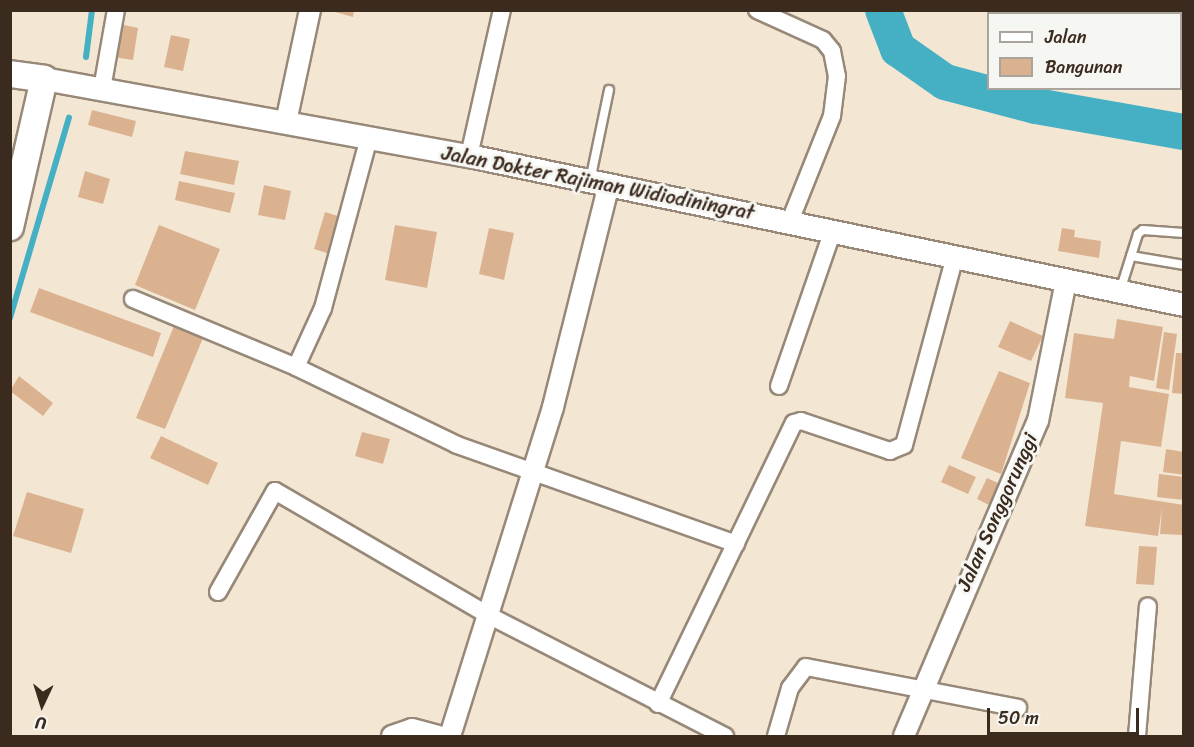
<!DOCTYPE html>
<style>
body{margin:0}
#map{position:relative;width:1194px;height:747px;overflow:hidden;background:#f3e7d3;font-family:Sriracha,sans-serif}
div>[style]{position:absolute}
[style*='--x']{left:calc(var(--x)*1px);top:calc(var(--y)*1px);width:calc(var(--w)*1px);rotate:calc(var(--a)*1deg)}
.stream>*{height:6px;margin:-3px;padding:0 3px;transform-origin:3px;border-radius:3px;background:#45b0c4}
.river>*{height:36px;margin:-18px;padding:0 18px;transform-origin:18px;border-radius:18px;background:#45b0c4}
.building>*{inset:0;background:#dbb290}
.roads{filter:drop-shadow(2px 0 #978878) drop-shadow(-2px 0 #978878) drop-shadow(0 2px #978878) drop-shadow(0 -2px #978878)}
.service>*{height:8px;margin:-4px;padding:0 4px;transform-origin:4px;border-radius:4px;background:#fff}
.minor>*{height:16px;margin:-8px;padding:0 8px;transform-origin:8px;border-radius:8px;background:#fff}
.tertiary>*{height:20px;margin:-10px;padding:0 10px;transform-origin:10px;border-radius:10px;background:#fff}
.secondary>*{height:22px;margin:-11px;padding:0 11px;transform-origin:11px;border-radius:11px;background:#fff}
.primary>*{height:26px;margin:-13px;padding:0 13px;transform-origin:13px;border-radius:13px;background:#fff}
span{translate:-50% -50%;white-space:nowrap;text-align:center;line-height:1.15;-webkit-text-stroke:6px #f6f6f2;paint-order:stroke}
.street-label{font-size:20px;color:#3b2a1e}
.frame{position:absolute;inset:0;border:12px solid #3b2a1e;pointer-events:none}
.legend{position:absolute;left:987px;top:12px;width:195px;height:78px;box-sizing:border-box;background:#f6f6f2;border:2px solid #aba49d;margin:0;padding:8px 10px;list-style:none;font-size:18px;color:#3b2a1e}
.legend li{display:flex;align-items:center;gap:12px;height:30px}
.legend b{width:30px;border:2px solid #aba49d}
.north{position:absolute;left:12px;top:675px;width:60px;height:60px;-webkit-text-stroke:4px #f6f6f2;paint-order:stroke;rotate:184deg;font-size:16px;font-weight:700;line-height:24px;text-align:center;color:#3b2a1e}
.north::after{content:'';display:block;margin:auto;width:21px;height:27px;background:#3b2a1e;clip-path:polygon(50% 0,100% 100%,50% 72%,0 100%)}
.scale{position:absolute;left:987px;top:708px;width:152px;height:27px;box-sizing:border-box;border:3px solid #3b2a1e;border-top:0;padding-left:8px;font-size:18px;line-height:21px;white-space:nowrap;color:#3b2a1e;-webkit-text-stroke:4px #f6f6f2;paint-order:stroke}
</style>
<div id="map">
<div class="stream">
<div style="--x:86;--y:57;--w:47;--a:-82.7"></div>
<div style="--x:10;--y:318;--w:209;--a:-73.6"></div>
</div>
<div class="river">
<div style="--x:883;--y:10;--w:42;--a:69"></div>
<div style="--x:898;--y:49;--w:57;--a:35.1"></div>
<div style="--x:945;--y:82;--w:94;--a:14.8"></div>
<div style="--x:1036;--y:106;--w:150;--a:10"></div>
</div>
<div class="building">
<div style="clip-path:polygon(328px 10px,354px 10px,353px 17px)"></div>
<div style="clip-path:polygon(119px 24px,138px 28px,133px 60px,113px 57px)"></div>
<div style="clip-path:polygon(171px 35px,190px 39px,183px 71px,164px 67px)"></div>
<div style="clip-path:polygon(92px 110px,136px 121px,132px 137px,88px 125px)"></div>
<div style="clip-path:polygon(185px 151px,239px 161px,234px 185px,180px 174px)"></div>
<div style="clip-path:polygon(85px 171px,110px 179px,103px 204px,78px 197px)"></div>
<div style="clip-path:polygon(179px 181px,235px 193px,230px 213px,175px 200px)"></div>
<div style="clip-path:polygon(264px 185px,291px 191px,285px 220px,258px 215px)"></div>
<div style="clip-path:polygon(325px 212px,341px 217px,330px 254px,314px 249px)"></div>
<div style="clip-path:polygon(159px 225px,220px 249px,195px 310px,135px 285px)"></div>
<div style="clip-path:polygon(395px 225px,437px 232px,427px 288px,385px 280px)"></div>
<div style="clip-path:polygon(489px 228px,514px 233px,504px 280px,479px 274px)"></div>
<div style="clip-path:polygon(1062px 228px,1075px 230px,1074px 237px,1101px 241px,1099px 258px,1058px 251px)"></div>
<div style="clip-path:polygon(39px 288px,161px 333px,153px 357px,30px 312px)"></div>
<div style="clip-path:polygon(1117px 319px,1163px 327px,1154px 381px,1130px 376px,1129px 387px,1169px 394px,1161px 447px,1121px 441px,1114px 494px,1184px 505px,1183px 535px,1160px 534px,1162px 508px,1158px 536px,1085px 526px,1103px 403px,1065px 398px,1074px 333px,1114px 339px)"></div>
<div style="clip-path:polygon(1010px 321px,1043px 336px,1031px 361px,998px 347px)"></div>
<div style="clip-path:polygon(174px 326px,203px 338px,165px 429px,136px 418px)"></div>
<div style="clip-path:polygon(1164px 332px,1177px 334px,1169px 390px,1156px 388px)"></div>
<div style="clip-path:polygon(1176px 353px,1184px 353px,1184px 394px,1172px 393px)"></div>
<div style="clip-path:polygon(999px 371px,1030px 383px,1001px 474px,961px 458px)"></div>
<div style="clip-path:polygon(19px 376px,53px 403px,43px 416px,10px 391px)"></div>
<div style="clip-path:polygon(362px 432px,390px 439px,383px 464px,355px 456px)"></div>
<div style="clip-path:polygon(161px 436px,218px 463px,208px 485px,150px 458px)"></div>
<div style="clip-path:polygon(1166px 449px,1184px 452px,1184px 475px,1163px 472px)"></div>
<div style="clip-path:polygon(949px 465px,976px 477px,968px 494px,941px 482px)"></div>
<div style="clip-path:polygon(1159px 474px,1184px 477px,1184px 500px,1157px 497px)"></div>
<div style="clip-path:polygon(987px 478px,1000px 484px,989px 505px,977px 499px)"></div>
<div style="clip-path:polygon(27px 492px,84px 509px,71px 553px,13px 536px)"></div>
<div style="clip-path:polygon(1139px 546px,1157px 547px,1154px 585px,1136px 584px)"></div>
</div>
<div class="roads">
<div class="service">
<div style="--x:590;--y:181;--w:93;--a:-78.2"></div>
<div style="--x:1131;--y:256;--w:54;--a:9.6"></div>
<div style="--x:1120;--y:291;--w:60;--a:-72.5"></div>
<div style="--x:1138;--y:234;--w:6;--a:-39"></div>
<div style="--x:1143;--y:230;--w:41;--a:4.2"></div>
</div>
<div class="minor">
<div style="--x:757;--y:10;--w:72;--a:24.4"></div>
<div style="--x:823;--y:40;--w:14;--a:51"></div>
<div style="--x:832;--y:51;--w:25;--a:79"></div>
<div style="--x:837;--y:76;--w:40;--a:97.1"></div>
<div style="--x:832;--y:116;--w:113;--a:111.8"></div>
<div style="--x:1096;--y:14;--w:4;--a:-76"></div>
<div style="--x:102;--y:89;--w:80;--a:-80"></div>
<div style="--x:469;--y:156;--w:150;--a:-77.3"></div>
<div style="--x:133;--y:299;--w:177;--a:22.6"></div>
<div style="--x:296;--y:367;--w:179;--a:25.8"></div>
<div style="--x:457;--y:445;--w:296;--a:19.5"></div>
<div style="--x:296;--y:367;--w:65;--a:-65.4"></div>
<div style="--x:323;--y:308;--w:177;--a:-74.9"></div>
<div style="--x:779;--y:386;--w:165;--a:-70.9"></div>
<div style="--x:218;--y:592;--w:116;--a:-60.6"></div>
<div style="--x:275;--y:491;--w:249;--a:30.2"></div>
<div style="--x:490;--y:616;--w:264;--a:27.1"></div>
<div style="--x:658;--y:704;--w:312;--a:-64.2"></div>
<div style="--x:794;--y:423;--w:7;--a:-16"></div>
<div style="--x:801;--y:421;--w:94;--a:18.6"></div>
<div style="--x:890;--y:451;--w:15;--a:-23"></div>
<div style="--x:904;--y:445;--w:196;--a:-74.9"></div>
<div style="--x:776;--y:736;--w:50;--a:-73.7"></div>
<div style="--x:790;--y:688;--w:26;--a:-53"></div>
<div style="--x:806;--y:667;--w:216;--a:10.9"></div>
<div style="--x:1137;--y:736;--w:130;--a:-85.2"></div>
</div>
<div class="tertiary">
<div style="--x:286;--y:122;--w:115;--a:-77.9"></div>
<div style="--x:392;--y:736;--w:21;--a:-19"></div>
<div style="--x:412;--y:729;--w:27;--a:15"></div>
<div style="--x:450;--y:736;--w:345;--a:-72.6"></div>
<div style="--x:553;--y:407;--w:226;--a:-75.9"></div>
<div style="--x:904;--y:736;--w:342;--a:-67"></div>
<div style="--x:1038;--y:421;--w:143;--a:-78.7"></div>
</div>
<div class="secondary">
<div style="--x:44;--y:79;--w:432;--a:10.3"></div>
<div style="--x:469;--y:156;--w:730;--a:11.77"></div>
</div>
<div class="primary">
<div style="--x:10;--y:74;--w:34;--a:8"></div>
<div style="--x:44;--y:79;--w:152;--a:102.9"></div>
</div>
</div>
<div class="street-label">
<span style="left:598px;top:183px;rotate:11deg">Jalan Dokter Rajiman Widiodiningrat</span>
<span style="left:997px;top:512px;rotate:-66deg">Jalan Songgorunggi</span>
</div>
<div class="frame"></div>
<ul class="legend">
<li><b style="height:8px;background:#fff"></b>Jalan</li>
<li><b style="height:16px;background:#dbb290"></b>Bangunan</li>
</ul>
<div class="north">U</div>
<div class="scale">50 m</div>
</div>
